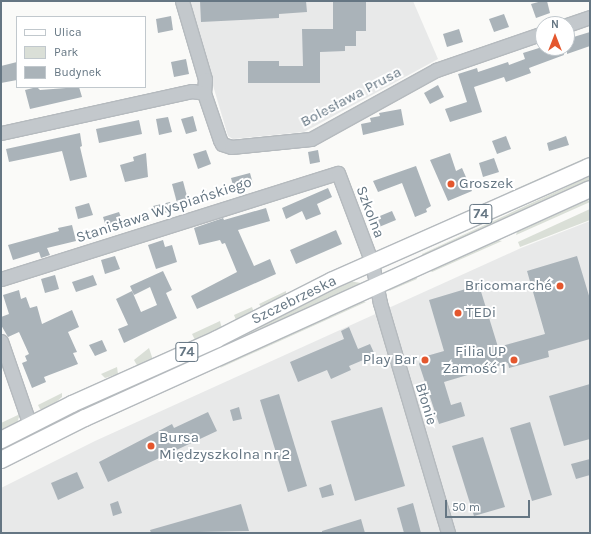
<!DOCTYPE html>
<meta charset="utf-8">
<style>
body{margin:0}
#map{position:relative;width:591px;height:534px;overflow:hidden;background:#fafaf8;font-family:Karla,sans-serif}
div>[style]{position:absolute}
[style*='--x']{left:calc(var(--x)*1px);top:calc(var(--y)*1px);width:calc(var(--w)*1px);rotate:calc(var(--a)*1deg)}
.built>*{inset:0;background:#e8e9e9}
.green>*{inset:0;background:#dadfd7}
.building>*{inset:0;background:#aab3b9}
.roads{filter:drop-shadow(1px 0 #b5babe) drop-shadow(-1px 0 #b5babe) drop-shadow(0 1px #b5babe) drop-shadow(0 -1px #b5babe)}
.minor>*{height:13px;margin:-6.5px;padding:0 6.5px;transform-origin:6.5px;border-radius:6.5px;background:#c3c8cc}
.major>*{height:16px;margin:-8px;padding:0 8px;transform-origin:8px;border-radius:8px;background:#fff}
.dots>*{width:11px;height:11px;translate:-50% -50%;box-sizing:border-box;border:2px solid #fff;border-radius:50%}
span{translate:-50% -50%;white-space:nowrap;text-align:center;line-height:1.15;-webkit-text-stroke:4px #fff;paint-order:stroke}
.shield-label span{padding:1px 3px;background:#fff;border:1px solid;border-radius:3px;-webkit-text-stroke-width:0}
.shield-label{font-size:14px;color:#657683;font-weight:700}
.street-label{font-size:15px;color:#657683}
.poi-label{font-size:15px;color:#657683}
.left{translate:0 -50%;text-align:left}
.right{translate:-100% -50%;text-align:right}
.frame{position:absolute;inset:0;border:2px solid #657683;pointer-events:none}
.legend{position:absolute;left:16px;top:16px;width:130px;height:72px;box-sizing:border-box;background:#fff;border:1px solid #c1c8cd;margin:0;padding:5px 7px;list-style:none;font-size:12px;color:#657683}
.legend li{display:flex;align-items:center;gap:8px;height:20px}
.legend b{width:20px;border:1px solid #c1c8cd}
.north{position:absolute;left:535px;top:16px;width:40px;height:40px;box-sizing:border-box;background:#fff;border:1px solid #c1c8cd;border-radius:50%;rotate:0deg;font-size:11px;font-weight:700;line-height:16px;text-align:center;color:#657683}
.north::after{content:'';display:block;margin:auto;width:14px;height:18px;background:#e4572e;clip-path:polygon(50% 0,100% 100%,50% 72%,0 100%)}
.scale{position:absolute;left:445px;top:500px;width:85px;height:18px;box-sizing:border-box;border:2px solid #657683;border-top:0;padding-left:5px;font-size:12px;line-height:14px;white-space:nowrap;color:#657683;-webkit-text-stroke:3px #fff;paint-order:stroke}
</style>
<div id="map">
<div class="built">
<div style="clip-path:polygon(188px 1px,413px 1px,438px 59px,304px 132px,233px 139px,228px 136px)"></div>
<div style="clip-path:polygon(590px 221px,590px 533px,1px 533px,1px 488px,95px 441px,521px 248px)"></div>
</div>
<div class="green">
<div style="clip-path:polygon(583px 159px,583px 161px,493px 199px)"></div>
<div style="clip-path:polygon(590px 176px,590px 182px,423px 257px,422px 254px)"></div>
<div style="clip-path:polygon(587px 199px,590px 202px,516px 235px,518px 229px)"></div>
<div style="clip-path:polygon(590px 209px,590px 220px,520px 247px,518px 242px)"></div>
<div style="clip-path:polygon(496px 240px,502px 241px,432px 272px,428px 269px)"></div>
<div style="clip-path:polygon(416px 275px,417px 279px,389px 291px,392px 287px)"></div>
<div style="clip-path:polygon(349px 281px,361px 283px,222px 349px,220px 347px,221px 344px)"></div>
<div style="clip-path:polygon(286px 291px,286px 296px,261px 307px,259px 304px)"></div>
<div style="clip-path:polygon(359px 301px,366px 302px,220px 368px,224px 363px)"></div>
<div style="clip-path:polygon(252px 307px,254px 313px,236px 320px,234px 315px)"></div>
<div style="clip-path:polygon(220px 321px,222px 329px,195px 340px,192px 334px)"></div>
<div style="clip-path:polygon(149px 348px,153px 360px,138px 367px,134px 360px)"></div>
<div style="clip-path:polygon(117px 367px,118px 374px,105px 378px,101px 374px)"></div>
<div style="clip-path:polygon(62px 393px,62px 397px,48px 409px,40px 409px,38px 405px)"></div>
<div style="clip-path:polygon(20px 414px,17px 423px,2px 430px,1px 423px)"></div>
</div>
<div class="building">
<div style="clip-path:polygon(200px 1px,306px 1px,307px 12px,279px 14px,279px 18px,201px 22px)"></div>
<div style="clip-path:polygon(333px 1px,366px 1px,366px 31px,356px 31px,356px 46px,345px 46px,345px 51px,320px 52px,320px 83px,248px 83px,248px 61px,279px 61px,279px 66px,303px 66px,302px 29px,333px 29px)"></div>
<div style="clip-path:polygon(542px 1px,547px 1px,550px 13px,536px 18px,531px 4px)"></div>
<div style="clip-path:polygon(504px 14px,509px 27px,494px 32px,489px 19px)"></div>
<div style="clip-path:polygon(171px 16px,173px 30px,158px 33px,156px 19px)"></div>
<div style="clip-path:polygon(459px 29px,463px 42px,447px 47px,443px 34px)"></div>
<div style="clip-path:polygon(590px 32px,590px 46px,567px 54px,567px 39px)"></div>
<div style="clip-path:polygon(539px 48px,562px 48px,564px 55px,529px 68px,531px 73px,506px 82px,504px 77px,474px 87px,482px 112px,450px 122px,445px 109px,467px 102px,458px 74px,477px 68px,478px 72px,508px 62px,509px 65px,525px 59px,523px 53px)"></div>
<div style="clip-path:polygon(186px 59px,189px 74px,174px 77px,171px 62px)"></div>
<div style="clip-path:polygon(17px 62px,17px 80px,1px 83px,1px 66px)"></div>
<div style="clip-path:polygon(438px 85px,444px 97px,430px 104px,424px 93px)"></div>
<div style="clip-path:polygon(37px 87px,40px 90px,79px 87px,82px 97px,30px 109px,25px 90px)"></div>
<div style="clip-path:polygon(401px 109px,404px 125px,363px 135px,361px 124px,371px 122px,370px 118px,380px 116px,379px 113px)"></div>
<div style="clip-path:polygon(193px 116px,197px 131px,186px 134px,181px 119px)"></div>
<div style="clip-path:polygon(168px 117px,172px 132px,159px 135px,156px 119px)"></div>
<div style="clip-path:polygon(139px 120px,142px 134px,99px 143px,96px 129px)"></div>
<div style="clip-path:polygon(80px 133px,82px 146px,80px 147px,87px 177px,70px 181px,62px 151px,9px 162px,6px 149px)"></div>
<div style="clip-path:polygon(506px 136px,511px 149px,497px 154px,492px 141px)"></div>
<div style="clip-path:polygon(566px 136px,569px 145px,549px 151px,547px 143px)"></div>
<div style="clip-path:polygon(206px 150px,211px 164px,198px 169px,193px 154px)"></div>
<div style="clip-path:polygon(318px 150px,320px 162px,310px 164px,308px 152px)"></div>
<div style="clip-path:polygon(146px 153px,148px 177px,125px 182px,120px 165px,134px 161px,133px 157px)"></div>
<div style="clip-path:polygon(450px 153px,456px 171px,462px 168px,472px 191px,448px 201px,430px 160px)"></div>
<div style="clip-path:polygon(494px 158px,499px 172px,483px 177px,479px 163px)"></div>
<div style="clip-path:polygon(416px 166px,431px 206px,426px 209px,427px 212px,415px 217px,402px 183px,378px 192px,373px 181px)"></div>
<div style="clip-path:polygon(250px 173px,253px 184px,234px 189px,231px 178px)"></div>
<div style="clip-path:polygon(183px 181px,188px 200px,177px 203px,172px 184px)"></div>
<div style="clip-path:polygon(328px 188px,332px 197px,317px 204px,321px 214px,306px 220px,302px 211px,286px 219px,282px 208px)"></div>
<div style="clip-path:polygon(170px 202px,172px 211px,155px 215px,153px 206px)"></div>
<div style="clip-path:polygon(89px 203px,93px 215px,78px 219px,75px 207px)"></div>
<div style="clip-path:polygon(266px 208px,270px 221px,238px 230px,254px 266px,270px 259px,276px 274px,197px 309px,191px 296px,237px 272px,225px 243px,222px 244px,220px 240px,199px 245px,194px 228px,223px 218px,224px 220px)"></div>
<div style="clip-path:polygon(392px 211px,396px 220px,379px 227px,375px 218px)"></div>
<div style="clip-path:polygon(119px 212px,124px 225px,107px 230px,103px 217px)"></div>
<div style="clip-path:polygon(72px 225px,76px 241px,47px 248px,50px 255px,41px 258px,39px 252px,13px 260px,8px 245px,59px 231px,58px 228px)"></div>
<div style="clip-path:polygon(336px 230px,342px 244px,296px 264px,290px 250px)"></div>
<div style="clip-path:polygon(163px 240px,165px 247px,172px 245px,177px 262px,156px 269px,148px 245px)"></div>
<div style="clip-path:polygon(115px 256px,120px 269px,105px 274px,101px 260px)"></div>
<div style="clip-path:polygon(577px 256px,590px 299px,590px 339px,548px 351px,549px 357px,509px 368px,508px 363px,444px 382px,451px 405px,461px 402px,465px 416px,439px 424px,419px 364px,423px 357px,444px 351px,429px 300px,479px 285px,498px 347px,545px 334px,527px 271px)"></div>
<div style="clip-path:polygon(163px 271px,172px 290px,166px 293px,177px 318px,124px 343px,118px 329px,128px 325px,116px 299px,132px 291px,141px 312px,157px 305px,150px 287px,134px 295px,130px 286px)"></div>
<div style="clip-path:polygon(55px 275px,59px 289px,45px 293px,41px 279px)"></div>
<div style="clip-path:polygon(93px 275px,97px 285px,76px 292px,72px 282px)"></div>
<div style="clip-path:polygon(19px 290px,21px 299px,26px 297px,30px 308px,37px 306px,42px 324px,72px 310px,79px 327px,68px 332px,77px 352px,73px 353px,78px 364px,44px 377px,46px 382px,32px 388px,22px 363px,27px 361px,25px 356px,29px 354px,19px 332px,8px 337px,1px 325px,1px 317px,9px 314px,3px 295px)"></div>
<div style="clip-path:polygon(349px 327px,358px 349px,370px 344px,375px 355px,349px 366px,351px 370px,331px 379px,327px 370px,298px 382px,290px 362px,344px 339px,341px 331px)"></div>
<div style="clip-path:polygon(102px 340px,107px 351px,95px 356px,89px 345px)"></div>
<div style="clip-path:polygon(590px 384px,590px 439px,564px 446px,549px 396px)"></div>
<div style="clip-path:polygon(279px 394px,307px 486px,288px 492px,260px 400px)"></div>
<div style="clip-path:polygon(239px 407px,242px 419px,233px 421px,230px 410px)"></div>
<div style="clip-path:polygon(382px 407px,405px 486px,355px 501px,331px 421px)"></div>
<div style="clip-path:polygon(208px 412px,217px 431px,108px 482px,99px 462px,172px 424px,174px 428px)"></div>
<div style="clip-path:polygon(530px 422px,552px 495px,532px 501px,510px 428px)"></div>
<div style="clip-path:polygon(483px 437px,505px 507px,474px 516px,452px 446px)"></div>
<div style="clip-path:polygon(590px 459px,590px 475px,576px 479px,571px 464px)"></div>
<div style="clip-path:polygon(77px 472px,84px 488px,58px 500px,51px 483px)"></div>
<div style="clip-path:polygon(331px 484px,334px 495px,322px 498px,319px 488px)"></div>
<div style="clip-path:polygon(118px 501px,122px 513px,113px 516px,110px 504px)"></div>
<div style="clip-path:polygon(413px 503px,421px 533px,404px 533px,397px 508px)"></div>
<div style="clip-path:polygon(241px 504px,249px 531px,151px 533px,150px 530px)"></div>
<div style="clip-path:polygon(361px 519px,365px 533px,322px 533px,322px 531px)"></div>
</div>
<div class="roads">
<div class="minor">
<div style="--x:182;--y:1;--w:81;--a:73.6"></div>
<div style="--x:205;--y:79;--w:14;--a:94"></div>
<div style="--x:204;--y:93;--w:50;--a:71.2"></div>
<div style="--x:220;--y:140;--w:4;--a:63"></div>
<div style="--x:222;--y:144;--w:9;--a:18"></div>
<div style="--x:231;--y:147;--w:80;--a:-5.7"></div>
<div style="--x:311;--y:139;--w:143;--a:-28.9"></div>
<div style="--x:436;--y:70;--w:113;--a:-19.1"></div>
<div style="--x:567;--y:25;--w:24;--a:-19"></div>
<div style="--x:1;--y:133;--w:196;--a:-12.4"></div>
<div style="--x:192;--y:91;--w:12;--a:9"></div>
<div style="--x:1;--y:279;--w:353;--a:-17.5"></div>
<div style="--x:338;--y:173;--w:96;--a:69.3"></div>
<div style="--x:372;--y:263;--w:41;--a:78.7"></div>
<div style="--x:380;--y:303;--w:240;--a:73.5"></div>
<div style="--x:1;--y:341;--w:89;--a:71"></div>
</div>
<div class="major">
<div style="--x:1;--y:440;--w:80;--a:-26.9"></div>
<div style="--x:72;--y:404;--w:159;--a:-24.1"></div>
<div style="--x:217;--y:339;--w:128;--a:-27"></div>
<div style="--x:331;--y:281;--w:283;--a:-23.9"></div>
<div style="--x:1;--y:460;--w:94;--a:-26.6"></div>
<div style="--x:85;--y:418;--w:554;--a:-24.39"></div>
</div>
</div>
<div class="dots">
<div style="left:451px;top:184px;background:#e4572e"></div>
<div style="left:560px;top:286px;background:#e4572e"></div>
<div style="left:458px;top:313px;background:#e4572e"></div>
<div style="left:425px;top:360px;background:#e4572e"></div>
<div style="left:514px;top:360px;background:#e4572e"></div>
<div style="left:151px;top:446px;background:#e4572e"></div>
</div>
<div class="shield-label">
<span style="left:481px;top:214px">74</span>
<span style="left:187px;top:352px">74</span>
</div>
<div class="street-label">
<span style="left:351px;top:97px;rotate:-28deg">Bolesława Prusa</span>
<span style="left:164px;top:210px;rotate:-18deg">Stanisława Wyspiańskiego</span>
<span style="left:370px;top:212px;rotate:69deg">Szkolna</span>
<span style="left:294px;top:300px;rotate:-26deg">Szczebrzeska</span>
<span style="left:426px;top:404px;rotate:73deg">Błonie</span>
</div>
<div class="poi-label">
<span class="left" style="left:459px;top:184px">Groszek</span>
<span class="right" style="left:552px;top:286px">Bricomarché</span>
<span class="left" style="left:466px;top:313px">TEDi</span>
<span class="right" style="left:506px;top:360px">Filia UP<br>Zamość 1</span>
<span class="right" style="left:417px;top:360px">Play Bar</span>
<span class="left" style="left:159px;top:446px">Bursa<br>Międzyszkolna nr 2</span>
</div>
<div class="frame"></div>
<ul class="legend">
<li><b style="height:5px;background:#fff"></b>Ulica</li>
<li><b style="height:11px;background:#dadfd7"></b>Park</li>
<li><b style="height:11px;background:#aab3b9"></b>Budynek</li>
</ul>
<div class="north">N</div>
<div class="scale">50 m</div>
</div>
